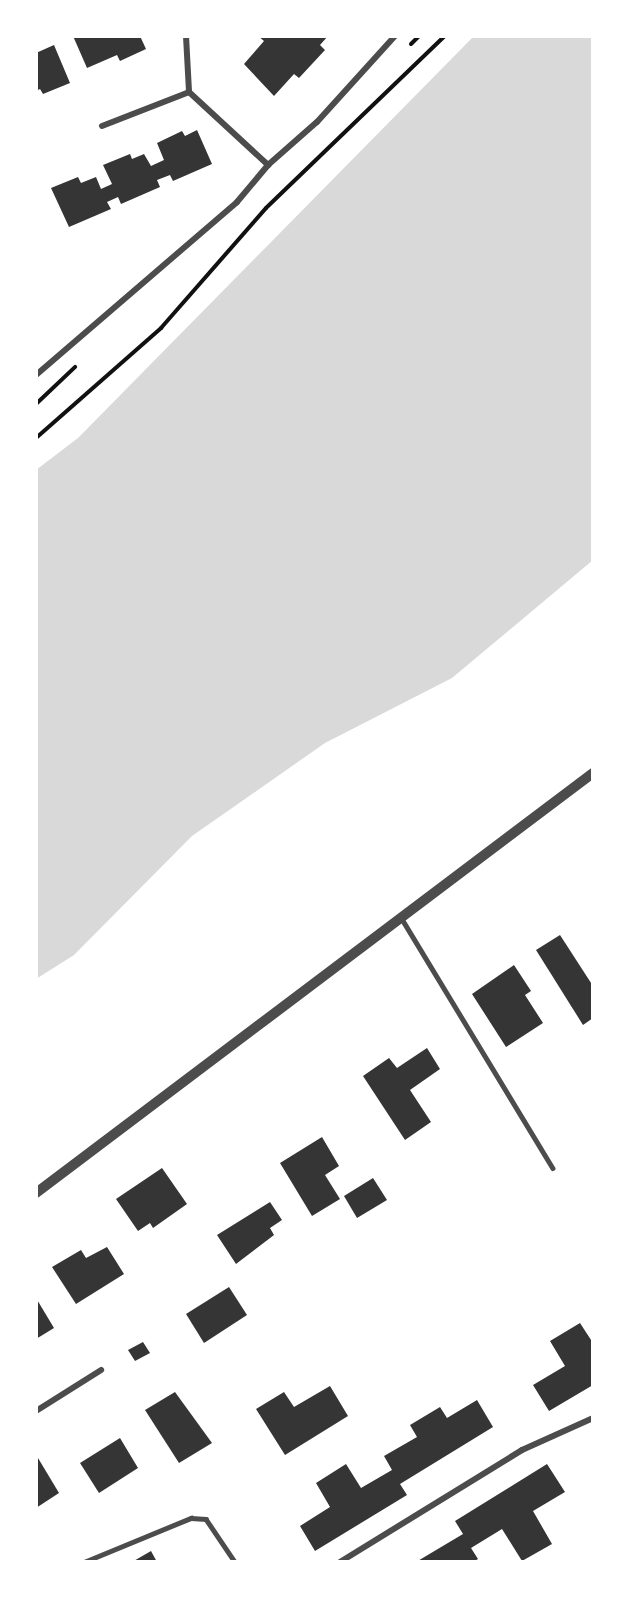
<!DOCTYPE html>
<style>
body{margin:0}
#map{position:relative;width:629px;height:1598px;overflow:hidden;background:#fff;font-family:"Archivo Narrow",sans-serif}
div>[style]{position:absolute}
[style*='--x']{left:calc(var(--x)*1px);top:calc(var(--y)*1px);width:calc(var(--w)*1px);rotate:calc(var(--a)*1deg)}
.water>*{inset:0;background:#d9d9d9}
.building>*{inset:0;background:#353535}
.path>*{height:4px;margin:-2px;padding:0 2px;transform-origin:2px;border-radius:2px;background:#111}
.service>*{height:4.5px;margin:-2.25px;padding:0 2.25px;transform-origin:2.25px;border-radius:2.25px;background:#4c4c4c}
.minor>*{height:6px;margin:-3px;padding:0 3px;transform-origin:3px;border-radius:3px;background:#4c4c4c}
.tertiary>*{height:10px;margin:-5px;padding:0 5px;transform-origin:5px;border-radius:5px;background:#4c4c4c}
span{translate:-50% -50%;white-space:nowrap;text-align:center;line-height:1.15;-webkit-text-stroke:5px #fff;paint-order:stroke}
.frame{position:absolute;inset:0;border:38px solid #fff;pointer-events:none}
</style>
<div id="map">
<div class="water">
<div style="clip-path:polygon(474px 36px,593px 36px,593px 560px,452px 678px,325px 743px,192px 836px,74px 955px,36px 979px,36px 470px,78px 438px)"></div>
</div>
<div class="building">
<div style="clip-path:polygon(73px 36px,140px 36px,146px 49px,120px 61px,117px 55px,87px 68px)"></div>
<div style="clip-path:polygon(258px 36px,328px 36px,320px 45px,325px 50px,299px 78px,294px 74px,274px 96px,244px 64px,264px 41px)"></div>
<div style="clip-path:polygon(54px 45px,70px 83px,43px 94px,40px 89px,36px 91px,36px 53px)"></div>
<div style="clip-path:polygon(197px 130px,212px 164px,173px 181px,170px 175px,157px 180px,160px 187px,121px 204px,118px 197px,107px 202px,111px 209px,69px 227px,51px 188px,78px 177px,81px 183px,96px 177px,101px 189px,112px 184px,103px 165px,130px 154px,132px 159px,144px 154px,151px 166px,164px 160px,157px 143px,182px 131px,185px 136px)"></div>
<div style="clip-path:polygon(560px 935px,593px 986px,593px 1018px,583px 1025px,536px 950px)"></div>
<div style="clip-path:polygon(514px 965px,531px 991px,525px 995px,543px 1023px,506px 1047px,472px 994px)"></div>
<div style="clip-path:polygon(427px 1048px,440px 1069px,410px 1090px,431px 1122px,405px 1140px,363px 1076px,389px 1058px,397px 1068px)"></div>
<div style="clip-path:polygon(322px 1137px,339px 1166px,325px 1175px,340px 1199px,312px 1216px,280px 1163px)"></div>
<div style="clip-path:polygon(162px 1168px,187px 1204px,153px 1228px,150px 1223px,138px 1231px,116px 1199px)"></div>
<div style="clip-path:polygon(373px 1178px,387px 1200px,357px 1218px,344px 1196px)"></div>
<div style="clip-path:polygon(270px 1202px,282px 1220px,270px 1228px,274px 1235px,236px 1264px,217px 1235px)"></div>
<div style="clip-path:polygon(107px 1247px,124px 1274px,76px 1304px,52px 1267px,81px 1250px,86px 1258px)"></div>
<div style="clip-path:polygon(229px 1287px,247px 1315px,204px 1343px,186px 1314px)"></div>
<div style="clip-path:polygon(36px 1298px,54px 1328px,36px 1339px)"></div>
<div style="clip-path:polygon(580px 1323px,593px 1343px,593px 1385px,549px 1411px,533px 1385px,565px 1366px,550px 1341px)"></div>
<div style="clip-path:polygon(143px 1342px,150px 1353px,135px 1361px,128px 1350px)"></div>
<div style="clip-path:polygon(330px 1386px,348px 1416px,285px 1455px,256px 1409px,284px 1392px,294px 1407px)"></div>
<div style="clip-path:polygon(175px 1392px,212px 1443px,179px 1463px,145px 1410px)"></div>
<div style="clip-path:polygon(477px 1400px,493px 1427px,400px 1484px,407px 1495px,315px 1551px,300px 1526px,330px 1507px,316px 1483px,346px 1464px,361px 1488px,392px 1470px,384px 1456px,417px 1437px,410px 1425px,440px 1407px,447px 1418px)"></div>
<div style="clip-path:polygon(120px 1438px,138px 1468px,99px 1493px,80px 1463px)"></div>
<div style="clip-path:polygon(38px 1458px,59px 1493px,36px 1508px,36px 1459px)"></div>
<div style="clip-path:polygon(547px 1464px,565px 1492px,533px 1511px,552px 1544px,522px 1561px,502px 1529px,471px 1548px,478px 1559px,473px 1562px,416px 1562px,463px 1534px,455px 1521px)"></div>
<div style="clip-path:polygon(151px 1551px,157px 1562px,132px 1562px)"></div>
</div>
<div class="path">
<div style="--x:411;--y:44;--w:11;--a:-45"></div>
<div style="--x:36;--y:404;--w:54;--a:-43.5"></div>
<div style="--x:36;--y:438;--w:167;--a:-41.3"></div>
<div style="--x:161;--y:328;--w:159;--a:-48.8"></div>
<div style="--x:266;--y:208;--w:248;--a:-43.9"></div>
</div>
<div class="service">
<div style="--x:402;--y:919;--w:291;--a:58.8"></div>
<div style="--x:84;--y:1562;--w:116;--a:-22.4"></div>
<div style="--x:191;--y:1518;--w:15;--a:4"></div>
<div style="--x:206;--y:1519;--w:52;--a:56"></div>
</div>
<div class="minor">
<div style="--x:186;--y:36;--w:56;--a:86.9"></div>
<div style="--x:102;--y:126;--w:93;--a:-21.3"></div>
<div style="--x:189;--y:92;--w:108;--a:42.7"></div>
<div style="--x:36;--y:375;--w:265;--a:-40.7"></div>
<div style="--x:237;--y:202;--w:48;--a:-50"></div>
<div style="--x:268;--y:165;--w:65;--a:-41.3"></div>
<div style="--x:317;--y:122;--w:116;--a:-47.8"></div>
<div style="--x:36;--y:1411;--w:77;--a:-32.2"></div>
<div style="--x:340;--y:1562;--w:214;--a:-31.6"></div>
<div style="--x:522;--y:1450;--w:78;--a:-24.3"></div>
</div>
<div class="tertiary">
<div style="--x:36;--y:1193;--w:698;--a:-37.02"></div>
</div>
<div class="frame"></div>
</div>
